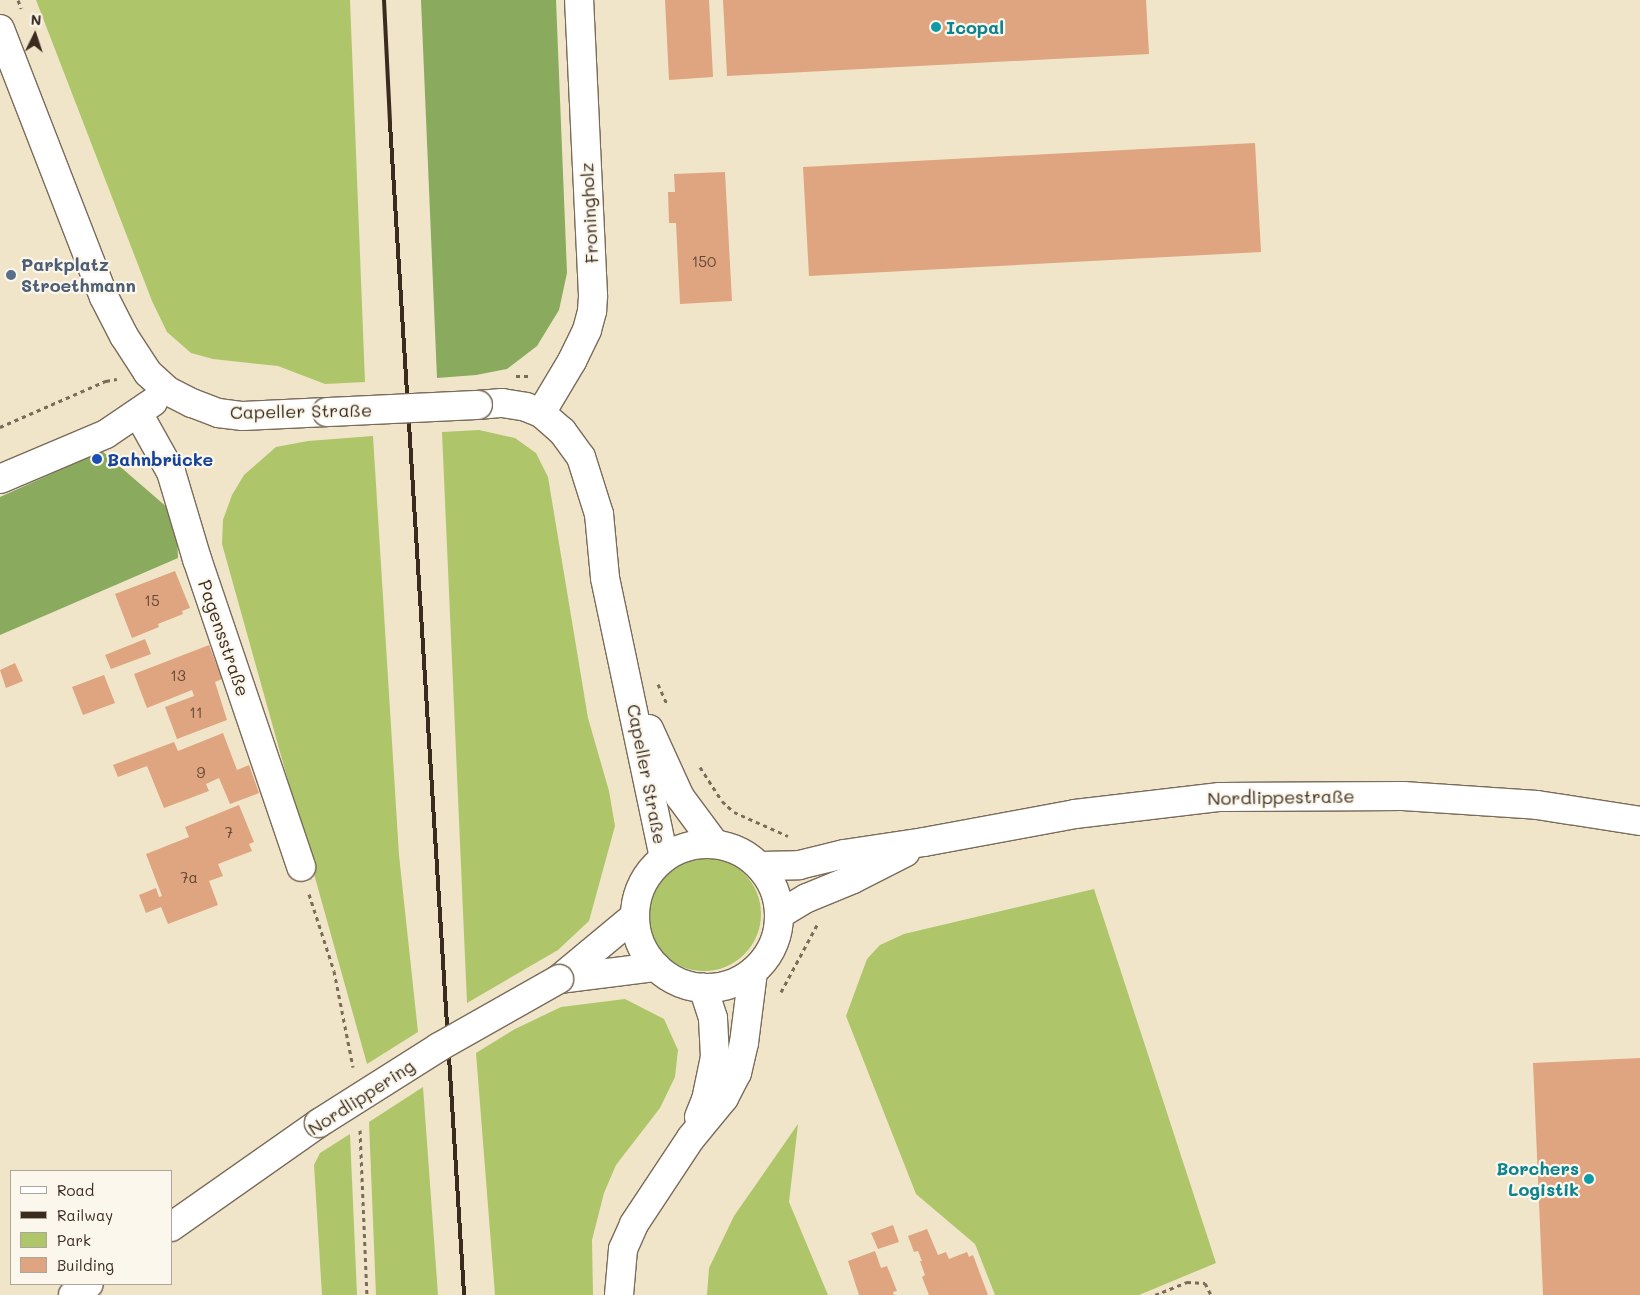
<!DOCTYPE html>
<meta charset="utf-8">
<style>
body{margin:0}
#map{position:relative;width:1640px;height:1295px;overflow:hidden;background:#f0e5c9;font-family:Mali,sans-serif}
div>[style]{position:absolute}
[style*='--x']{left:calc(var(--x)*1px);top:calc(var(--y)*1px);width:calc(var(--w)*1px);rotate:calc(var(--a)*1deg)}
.green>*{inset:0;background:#aec56a}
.round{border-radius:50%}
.forest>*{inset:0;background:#8aaa5e}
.building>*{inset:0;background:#dfa480}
.path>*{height:3px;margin-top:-1.5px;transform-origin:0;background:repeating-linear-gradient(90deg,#7a6b5a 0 4px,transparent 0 8px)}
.roads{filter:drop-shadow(1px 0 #7a6b5a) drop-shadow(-1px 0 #7a6b5a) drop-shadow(0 1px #7a6b5a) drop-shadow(0 -1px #7a6b5a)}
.minor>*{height:28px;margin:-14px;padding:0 14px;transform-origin:14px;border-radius:14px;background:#fff}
.major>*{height:28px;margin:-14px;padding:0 14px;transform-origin:14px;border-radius:14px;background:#fff}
.major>.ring{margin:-14px;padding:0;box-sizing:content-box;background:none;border:28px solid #fff;border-radius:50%}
.rail>*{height:4px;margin:-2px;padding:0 2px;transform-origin:2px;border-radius:2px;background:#3b2a1e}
.bridges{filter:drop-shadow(1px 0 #7a6b5a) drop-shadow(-1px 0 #7a6b5a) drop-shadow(0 1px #7a6b5a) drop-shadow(0 -1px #7a6b5a)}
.minor-bridge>*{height:28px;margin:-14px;padding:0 14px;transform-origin:14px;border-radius:14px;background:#fff}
.major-bridge>*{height:28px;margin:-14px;padding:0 14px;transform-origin:14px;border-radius:14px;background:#fff}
.dots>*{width:14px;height:14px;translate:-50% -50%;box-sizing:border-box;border:2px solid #fbf7ec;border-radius:50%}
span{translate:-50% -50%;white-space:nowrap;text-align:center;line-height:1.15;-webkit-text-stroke:4.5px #fbf7ec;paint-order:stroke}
.number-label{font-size:15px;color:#644836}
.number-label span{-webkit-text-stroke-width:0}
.culture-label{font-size:18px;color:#0d838f;font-weight:700}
.left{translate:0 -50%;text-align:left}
.right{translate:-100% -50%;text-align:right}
.street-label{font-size:18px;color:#3b2a1e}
.service-label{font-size:18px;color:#4e5e75;font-weight:700}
.transit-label{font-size:18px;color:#164399;font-weight:700}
.legend{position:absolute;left:10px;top:1170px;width:162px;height:115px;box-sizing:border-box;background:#fbf7ec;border:1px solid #aea59a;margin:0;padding:6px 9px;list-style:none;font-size:15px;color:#3b2a1e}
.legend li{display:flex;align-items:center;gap:10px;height:25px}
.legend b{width:25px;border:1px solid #aea59a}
.north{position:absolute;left:10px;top:10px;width:50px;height:50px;-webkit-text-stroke:4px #fbf7ec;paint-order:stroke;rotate:4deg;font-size:14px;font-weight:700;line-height:20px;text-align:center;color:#3b2a1e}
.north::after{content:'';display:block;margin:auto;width:18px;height:22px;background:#3b2a1e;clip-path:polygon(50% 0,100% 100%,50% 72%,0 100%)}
</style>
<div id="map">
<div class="green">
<div style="clip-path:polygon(36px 0,350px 0,365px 382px,325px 384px,278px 366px,213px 359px,191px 353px,167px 332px,152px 301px)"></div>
<div style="clip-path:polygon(479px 430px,515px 438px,536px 453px,548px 477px,588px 718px,609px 791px,615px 826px,589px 921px,558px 950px,467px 1003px,442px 432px)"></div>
<div style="clip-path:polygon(373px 436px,399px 855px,418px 1032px,367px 1064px,222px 544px,223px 520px,232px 495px,244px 475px,276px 447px,308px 441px)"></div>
<div class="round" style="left:647px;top:857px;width:114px;height:114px"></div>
<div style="clip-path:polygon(1094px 889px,1216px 1263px,1139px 1295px,995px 1295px,975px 1244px,916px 1194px,846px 1016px,867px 959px,880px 945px,904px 934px)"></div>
<div style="clip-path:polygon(625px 999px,664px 1019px,678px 1050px,675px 1077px,660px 1108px,616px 1165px,604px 1193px,592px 1240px,593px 1295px,495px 1295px,476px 1053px,515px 1029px,561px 1007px)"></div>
<div style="clip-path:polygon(423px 1087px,438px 1295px,376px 1295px,369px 1122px)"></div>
<div style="clip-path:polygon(798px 1124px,789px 1202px,828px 1295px,707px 1295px,709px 1268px,734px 1216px)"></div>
<div style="clip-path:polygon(350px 1134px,357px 1295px,322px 1295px,314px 1165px,320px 1153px)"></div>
</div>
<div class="forest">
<div style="clip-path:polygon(421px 0,556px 0,567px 273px,559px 310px,537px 346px,507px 369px,476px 375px,437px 378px)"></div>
<div style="clip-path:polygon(102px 451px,176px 515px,178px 558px,0 635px,0 497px)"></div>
</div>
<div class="building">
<div style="clip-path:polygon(665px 0,709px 0,713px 77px,669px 80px)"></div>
<div style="clip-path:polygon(723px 0,1146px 0,1149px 54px,727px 76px)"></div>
<div style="clip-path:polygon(1255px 143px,1261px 252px,809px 276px,803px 167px)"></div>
<div style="clip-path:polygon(725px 172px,732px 301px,680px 304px,676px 223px,669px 223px,668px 192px,675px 192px,674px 174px)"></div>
<div style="clip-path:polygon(175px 571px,190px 608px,182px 611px,183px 614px,158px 624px,159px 627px,132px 638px,115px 594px)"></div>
<div style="clip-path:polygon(145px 639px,151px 654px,111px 669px,105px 655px)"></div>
<div style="clip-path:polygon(209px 645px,222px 679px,215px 682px,227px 720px,177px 739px,165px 707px,194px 696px,192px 690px,147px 708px,134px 674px)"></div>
<div style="clip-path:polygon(15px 663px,23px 681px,6px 688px,0 670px)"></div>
<div style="clip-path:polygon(104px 675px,115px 703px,83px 715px,72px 687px)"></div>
<div style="clip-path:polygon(223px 733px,237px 770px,249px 765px,259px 793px,230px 804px,219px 778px,206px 784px,209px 791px,164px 808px,147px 766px,118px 777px,113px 765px,174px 742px,178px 751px)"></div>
<div style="clip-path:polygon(239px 805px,254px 842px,249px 844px,252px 851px,218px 864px,223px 876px,209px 881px,218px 905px,168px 924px,161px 907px,146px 913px,139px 895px,156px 888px,159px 897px,162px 896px,146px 854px,189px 837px,185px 827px)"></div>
<div style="clip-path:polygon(1640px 1058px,1640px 1295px,1543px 1295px,1533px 1063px)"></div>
<div style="clip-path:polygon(893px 1225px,899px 1242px,878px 1249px,871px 1233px)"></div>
<div style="clip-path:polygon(927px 1229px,938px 1255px,946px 1252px,949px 1259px,967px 1252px,969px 1257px,973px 1255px,988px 1295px,929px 1295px,922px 1277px,925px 1275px,920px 1261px,922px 1261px,918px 1251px,914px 1252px,908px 1236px)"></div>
<div style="clip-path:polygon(875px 1251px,881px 1268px,887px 1266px,897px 1291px,893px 1292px,894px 1295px,859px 1295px,848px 1261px)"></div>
</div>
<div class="path">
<div style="--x:18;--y:0;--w:9;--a:69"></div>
<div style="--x:516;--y:376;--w:13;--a:0"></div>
<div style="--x:0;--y:427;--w:116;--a:-23.5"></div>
<div style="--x:106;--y:381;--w:11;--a:-10"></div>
<div style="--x:658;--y:684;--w:24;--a:66"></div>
<div style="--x:700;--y:767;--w:40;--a:57.1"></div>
<div style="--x:722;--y:801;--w:16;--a:43"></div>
<div style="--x:734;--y:812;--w:59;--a:24"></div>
<div style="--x:309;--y:894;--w:81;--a:72"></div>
<div style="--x:334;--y:971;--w:98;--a:78.8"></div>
<div style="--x:781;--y:992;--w:76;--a:-61.8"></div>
<div style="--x:360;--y:1130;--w:165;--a:87.6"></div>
<div style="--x:1155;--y:1295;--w:35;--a:-22"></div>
<div style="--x:1187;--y:1282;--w:18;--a:3"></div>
<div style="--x:1205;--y:1283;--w:13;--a:63"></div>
</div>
<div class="roads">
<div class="minor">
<div style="--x:0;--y:29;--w:287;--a:68.8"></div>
<div style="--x:104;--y:297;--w:44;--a:62.9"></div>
<div style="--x:124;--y:336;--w:44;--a:57"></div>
<div style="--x:148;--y:373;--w:27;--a:42"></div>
<div style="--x:168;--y:391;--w:27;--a:27"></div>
<div style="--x:192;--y:403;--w:28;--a:21"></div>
<div style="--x:218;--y:413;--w:25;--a:7"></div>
<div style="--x:243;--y:416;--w:84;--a:-2.7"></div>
<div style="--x:478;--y:405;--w:24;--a:-5"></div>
<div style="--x:502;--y:403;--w:24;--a:9"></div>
<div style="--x:526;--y:407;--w:16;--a:22"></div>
<div style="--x:541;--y:413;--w:28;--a:41"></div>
<div style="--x:562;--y:431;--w:32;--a:54"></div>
<div style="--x:581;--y:457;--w:60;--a:72.5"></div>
<div style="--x:599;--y:514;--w:64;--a:84.6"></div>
<div style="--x:605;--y:578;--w:286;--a:78.1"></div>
<div style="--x:138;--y:413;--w:68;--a:60.8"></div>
<div style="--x:171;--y:472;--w:91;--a:73.4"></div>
<div style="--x:197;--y:559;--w:325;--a:71.3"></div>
<div style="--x:541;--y:413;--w:61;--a:-59.2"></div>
<div style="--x:572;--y:361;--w:34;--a:-64"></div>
<div style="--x:587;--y:330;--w:20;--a:-75"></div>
<div style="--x:592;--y:311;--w:16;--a:-86"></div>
<div style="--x:593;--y:295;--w:295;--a:-92.7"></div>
<div style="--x:0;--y:479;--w:115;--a:-23"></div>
<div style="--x:106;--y:434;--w:57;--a:-34.2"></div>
<div style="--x:649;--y:729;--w:75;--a:65.5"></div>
<div style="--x:680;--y:797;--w:57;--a:53.5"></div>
<div style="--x:699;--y:1117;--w:18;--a:-68"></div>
<div style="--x:706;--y:1100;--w:44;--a:-78.2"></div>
<div style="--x:715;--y:1057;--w:39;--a:-93"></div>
<div style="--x:713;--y:1018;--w:32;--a:-108"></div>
<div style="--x:619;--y:1295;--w:46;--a:-85"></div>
<div style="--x:623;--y:1249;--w:27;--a:-66"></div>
<div style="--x:634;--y:1224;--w:103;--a:-56.5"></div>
<div style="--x:691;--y:1138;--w:52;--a:-50.5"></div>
<div style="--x:724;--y:1098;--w:28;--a:-63"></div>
<div style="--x:737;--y:1073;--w:31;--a:-77"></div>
<div style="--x:744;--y:1043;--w:72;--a:-82.8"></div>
</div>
<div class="major">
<div class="ring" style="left:635px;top:844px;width:116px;height:116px"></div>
<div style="--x:760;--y:866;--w:39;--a:-1"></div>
<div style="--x:799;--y:865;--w:46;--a:-13.7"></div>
<div style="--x:844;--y:854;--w:81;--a:-8.5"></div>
<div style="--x:924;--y:842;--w:154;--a:-10.5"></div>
<div style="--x:1075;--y:814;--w:146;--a:-6.7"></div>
<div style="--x:1220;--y:797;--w:183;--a:-0.3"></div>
<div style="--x:1403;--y:796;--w:134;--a:3.8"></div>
<div style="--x:1537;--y:805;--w:104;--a:8.8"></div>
<div style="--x:780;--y:914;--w:31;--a:-31"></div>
<div style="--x:807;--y:898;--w:50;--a:-22.4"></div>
<div style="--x:853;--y:879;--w:59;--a:-27"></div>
<div style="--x:559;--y:979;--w:99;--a:-39.7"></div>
<div style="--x:559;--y:979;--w:98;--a:-7.1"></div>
<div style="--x:171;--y:1227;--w:181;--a:-35.1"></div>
<div style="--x:73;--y:1295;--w:19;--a:-35"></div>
</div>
</div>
<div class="rail">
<div style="--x:384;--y:0;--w:124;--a:87.2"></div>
<div style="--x:390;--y:124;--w:1173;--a:86.38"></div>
</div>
<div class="bridges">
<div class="minor-bridge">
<div style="--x:327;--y:412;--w:151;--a:-2.7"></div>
</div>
<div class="major-bridge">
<div style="--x:319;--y:1123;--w:142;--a:-32.3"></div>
<div style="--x:439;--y:1047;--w:138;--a:-29.5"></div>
</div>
</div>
<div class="dots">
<div style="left:936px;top:27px;background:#0f9aa8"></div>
<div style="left:11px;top:275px;background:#5c6f8a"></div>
<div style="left:97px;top:459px;background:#1a4fb4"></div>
<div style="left:1589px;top:1179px;background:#0f9aa8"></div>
</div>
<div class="number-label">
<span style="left:704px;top:262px">150</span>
<span style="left:152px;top:601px">15</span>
<span style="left:178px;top:676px">13</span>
<span style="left:196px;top:713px">11</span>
<span style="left:201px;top:773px">9</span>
<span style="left:229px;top:833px">7</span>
<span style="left:189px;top:878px">7a</span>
</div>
<div class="culture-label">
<span class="left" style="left:946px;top:27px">Icopal</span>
<span class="right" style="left:1579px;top:1179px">Borchers<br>Logistik</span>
</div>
<div class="street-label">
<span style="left:589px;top:213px;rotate:-93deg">Froningholz</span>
<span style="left:301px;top:411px;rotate:-1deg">Capeller Straße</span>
<span style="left:224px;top:638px;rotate:71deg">Pagensstraße</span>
<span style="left:647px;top:774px;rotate:79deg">Capeller Straße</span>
<span style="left:1281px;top:797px;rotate:-1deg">Nordlippestraße</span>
<span style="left:361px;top:1097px;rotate:-33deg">Nordlippering</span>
</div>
<div class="service-label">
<span class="left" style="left:21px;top:275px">Parkplatz<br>Stroethmann</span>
</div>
<div class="transit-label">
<span class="left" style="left:107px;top:459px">Bahnbrücke</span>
</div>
<ul class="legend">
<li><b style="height:6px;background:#fff"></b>Road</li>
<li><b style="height:6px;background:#3b2a1e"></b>Railway</li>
<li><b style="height:14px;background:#aec56a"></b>Park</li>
<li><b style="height:14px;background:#dfa480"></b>Building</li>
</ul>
<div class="north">N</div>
</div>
